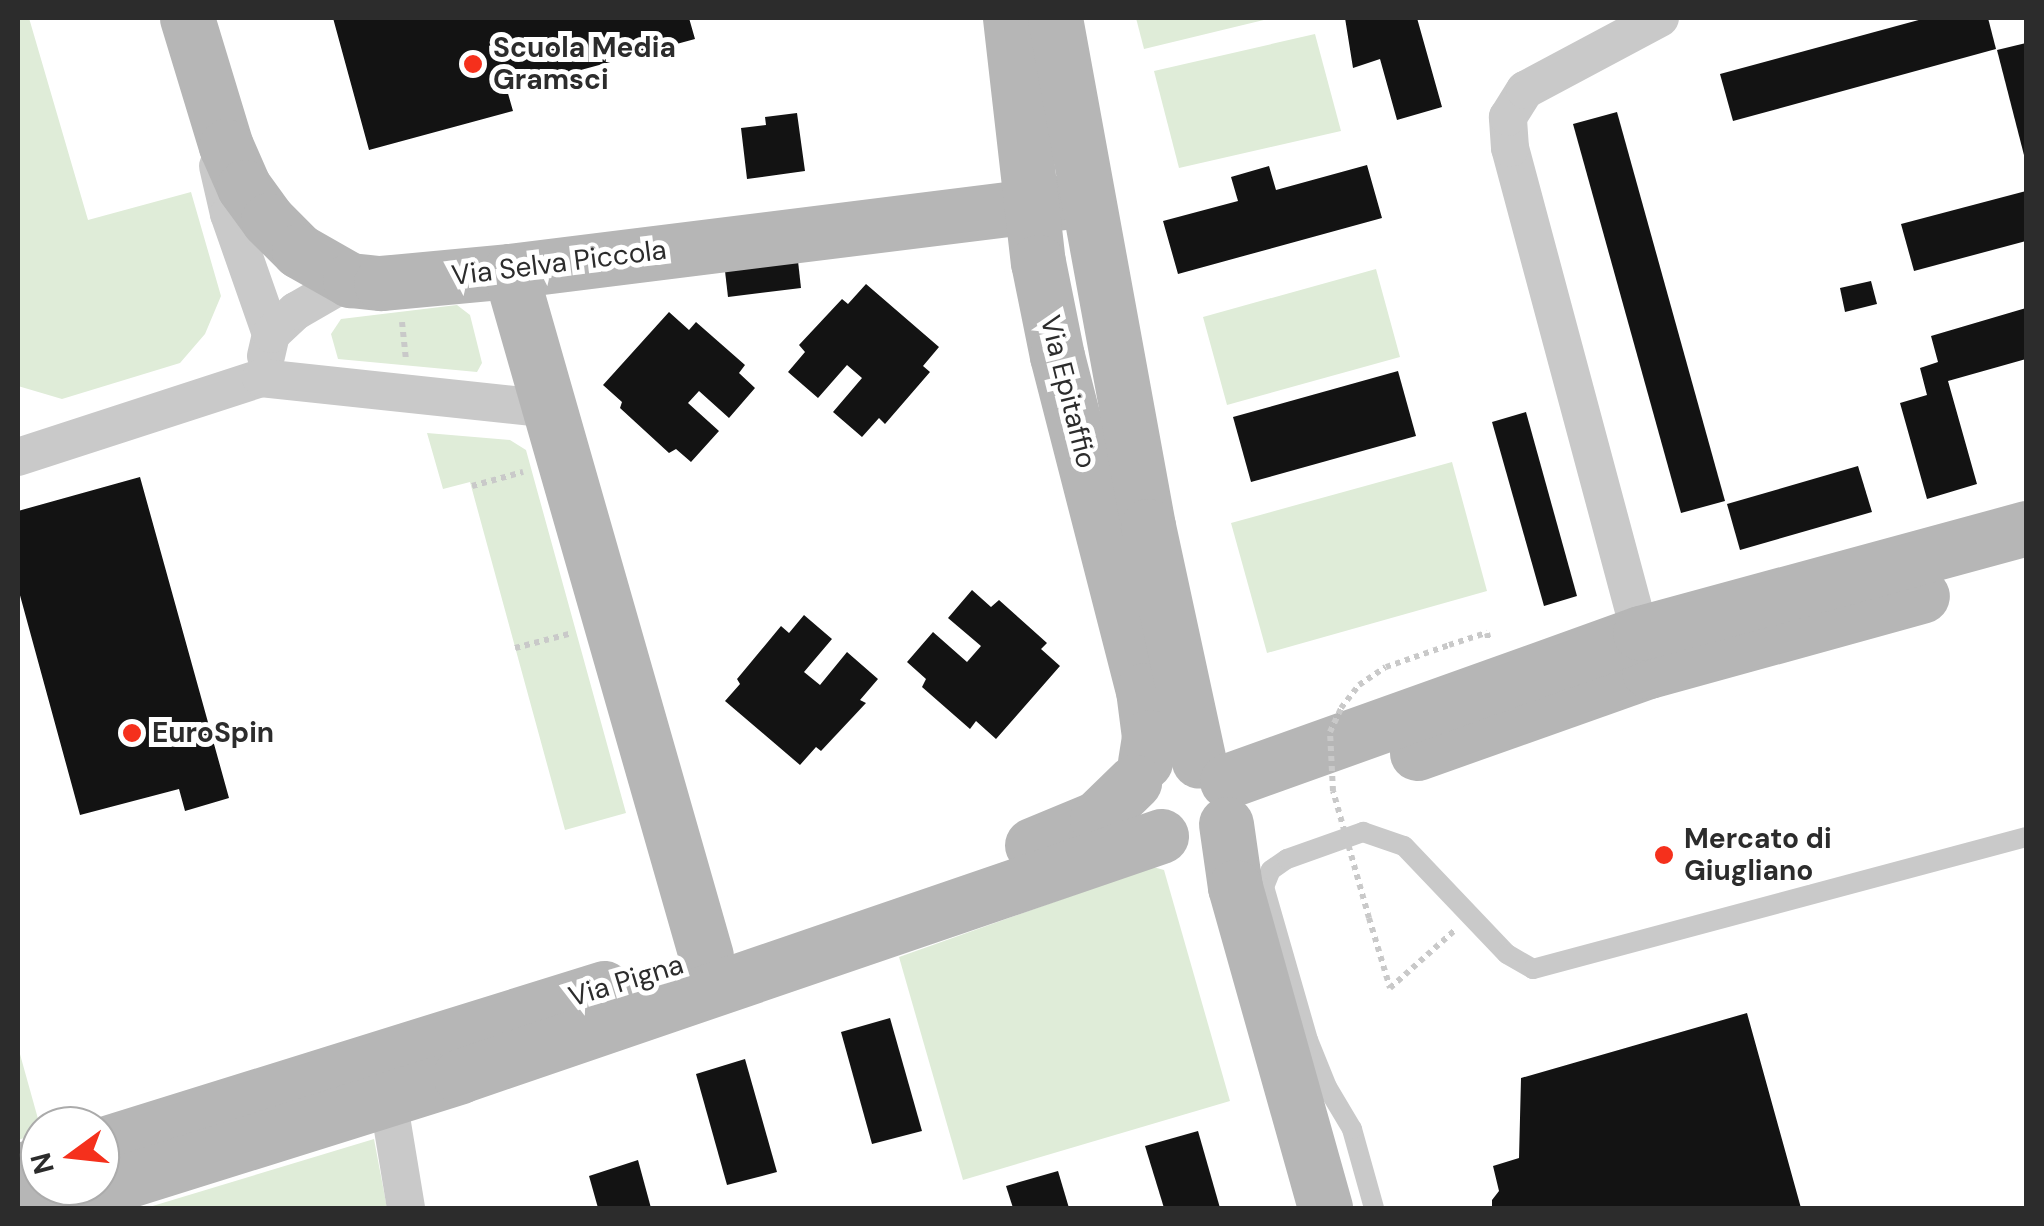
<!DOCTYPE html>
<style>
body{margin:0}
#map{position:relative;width:2044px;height:1226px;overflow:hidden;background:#fff;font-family:"DM Sans",sans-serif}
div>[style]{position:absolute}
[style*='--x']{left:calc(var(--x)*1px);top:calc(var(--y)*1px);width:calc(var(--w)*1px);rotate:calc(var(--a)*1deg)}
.green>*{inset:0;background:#dfecd8}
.building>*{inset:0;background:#131313}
.path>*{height:6px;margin-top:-3px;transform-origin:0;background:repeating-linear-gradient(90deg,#c9c9c9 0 5px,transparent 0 10px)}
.lane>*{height:20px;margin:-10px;padding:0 10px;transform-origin:10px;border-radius:10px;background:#c9c9c9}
.street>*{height:38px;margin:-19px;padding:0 19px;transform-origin:19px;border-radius:19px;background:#c9c9c9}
.secondary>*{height:55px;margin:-27.5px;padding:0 27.5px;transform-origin:27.5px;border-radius:27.5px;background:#b6b6b6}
.path-bridge>*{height:6px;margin-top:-3px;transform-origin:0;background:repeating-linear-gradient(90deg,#c9c9c9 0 5px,transparent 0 10px)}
.dots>*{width:28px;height:28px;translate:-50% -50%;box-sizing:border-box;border:5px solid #fff;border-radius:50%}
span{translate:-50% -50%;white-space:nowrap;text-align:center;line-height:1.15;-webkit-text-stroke:10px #fff;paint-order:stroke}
.poi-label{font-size:28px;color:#2c2c2c;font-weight:700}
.left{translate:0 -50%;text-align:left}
.street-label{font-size:28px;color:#2c2c2c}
.frame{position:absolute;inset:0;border:20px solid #2c2c2c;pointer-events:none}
.north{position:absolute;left:20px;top:1106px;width:100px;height:100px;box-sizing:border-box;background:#fff;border:2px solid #ababab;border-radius:50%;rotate:255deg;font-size:28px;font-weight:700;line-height:40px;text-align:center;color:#2c2c2c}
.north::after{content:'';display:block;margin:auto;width:35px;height:45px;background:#f5301c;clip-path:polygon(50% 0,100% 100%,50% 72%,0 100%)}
</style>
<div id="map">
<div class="green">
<div style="clip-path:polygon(18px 18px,29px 18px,88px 220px,191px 192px,221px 296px,205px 334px,180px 363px,62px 399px,18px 386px)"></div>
<div style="clip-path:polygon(1136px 18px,1272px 18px,1144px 49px)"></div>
<div style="clip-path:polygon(1315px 34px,1341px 131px,1179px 168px,1154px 71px)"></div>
<div style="clip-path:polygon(1376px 269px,1400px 357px,1227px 405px,1203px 317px)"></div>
<div style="clip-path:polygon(457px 305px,470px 315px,482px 363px,477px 372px,338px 359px,331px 334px,341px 319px)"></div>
<div style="clip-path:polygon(427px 433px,510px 440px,526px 450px,626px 813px,565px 830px,470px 482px,443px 489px)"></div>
<div style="clip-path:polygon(1452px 462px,1487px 591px,1267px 653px,1231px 523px)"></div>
<div style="clip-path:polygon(1153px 867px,1164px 870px,1230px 1101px,963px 1180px,899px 957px)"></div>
<div style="clip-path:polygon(18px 1047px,40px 1126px,40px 1133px,18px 1140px)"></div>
<div style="clip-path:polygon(374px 1139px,387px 1208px,146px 1208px)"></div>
</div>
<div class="building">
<div style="clip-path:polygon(333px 18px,689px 18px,695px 39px,507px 90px,513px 111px,369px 150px)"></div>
<div style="clip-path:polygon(1345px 18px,1417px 18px,1442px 107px,1397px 120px,1380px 59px,1353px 68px)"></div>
<div style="clip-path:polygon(1926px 18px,1988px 18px,1996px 49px,1733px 121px,1720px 74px)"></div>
<div style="clip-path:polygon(2026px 43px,2026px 159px,2025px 159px,1997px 50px)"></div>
<div style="clip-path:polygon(1617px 112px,1725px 501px,1681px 513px,1573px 124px)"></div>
<div style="clip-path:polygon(797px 113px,805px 171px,747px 179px,741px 128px,766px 125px,765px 117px)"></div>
<div style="clip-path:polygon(1367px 165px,1382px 218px,1178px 274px,1163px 221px,1238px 201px,1231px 177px,1269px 166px,1276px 190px)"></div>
<div style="clip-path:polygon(2026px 191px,2026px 241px,1914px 271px,1901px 224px)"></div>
<div style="clip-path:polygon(798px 261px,801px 288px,728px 297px,725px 271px)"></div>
<div style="clip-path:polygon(1871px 281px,1877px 304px,1845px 312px,1840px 288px)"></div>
<div style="clip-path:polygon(866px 284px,939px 347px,923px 366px,930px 372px,885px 424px,879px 418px,862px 437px,833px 412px,862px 378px,847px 365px,818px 398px,788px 372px,805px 352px,799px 345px,842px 299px,848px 304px)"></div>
<div style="clip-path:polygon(2026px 308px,2026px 359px,1948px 381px,1977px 484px,1927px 499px,1900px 403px,1927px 395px,1920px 368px,1938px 362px,1931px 336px)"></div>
<div style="clip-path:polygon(669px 312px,689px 330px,696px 322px,745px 365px,739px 373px,755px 388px,729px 418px,699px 391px,688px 403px,719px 431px,691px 462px,676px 449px,669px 453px,620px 408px,622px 402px,603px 385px)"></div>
<div style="clip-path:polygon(1398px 371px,1416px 436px,1251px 482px,1233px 417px)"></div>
<div style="clip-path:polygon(1526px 412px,1577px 596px,1544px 606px,1492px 422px)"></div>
<div style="clip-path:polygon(1858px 466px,1872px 512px,1740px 550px,1727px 504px)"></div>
<div style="clip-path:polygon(140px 477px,229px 798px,185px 811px,179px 789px,80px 815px,18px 588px,18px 511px)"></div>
<div style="clip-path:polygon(972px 590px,991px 607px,999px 600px,1047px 643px,1041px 649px,1060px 666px,996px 739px,976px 721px,970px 729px,922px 687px,926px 679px,907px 662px,933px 632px,967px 662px,981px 646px,948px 618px)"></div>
<div style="clip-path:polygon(804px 615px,832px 639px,804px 672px,820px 685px,847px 652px,878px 679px,860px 700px,866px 703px,821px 751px,816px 747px,800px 765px,725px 701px,740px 684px,737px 679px,781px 626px,789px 633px)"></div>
<div style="clip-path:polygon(1747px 1013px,1801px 1208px,1492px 1208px,1492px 1200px,1499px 1191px,1493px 1166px,1519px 1158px,1521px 1078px)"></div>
<div style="clip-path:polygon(890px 1018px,922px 1131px,872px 1144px,841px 1032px)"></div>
<div style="clip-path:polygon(745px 1059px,777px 1172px,727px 1185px,696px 1074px)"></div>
<div style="clip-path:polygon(1198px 1131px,1220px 1208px,1164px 1208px,1145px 1146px)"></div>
<div style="clip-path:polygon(638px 1160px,651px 1208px,598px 1208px,589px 1176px)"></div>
<div style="clip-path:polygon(1058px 1171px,1069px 1208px,1013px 1208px,1006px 1186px)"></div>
</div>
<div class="path">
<div style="--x:402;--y:322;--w:38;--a:84"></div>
<div style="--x:472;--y:486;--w:53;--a:-15.4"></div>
<div style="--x:1449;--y:645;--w:40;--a:-18"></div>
<div style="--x:1487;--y:633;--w:9;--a:77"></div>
<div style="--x:515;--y:648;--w:59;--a:-14.7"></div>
<div style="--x:1369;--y:918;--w:73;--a:73.3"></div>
<div style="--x:1390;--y:988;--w:86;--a:-41.7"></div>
</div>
<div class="lane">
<div style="--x:1374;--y:1208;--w:82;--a:-105.6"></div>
<div style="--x:1352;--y:1129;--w:49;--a:-120.8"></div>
<div style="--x:1327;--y:1087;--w:51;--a:-112"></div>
<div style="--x:1308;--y:1040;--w:159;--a:-106"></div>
<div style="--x:1264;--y:887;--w:18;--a:-68"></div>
<div style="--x:1271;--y:870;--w:19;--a:-35"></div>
<div style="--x:1287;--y:859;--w:81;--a:-19.6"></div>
<div style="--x:1363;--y:832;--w:43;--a:18.9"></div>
<div style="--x:1404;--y:846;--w:149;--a:46.4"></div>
<div style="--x:1507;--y:954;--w:30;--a:30"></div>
<div style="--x:1533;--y:969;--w:510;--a:-14.99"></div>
</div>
<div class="street">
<div style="--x:218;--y:166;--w:49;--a:77.1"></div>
<div style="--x:229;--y:214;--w:127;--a:70.7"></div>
<div style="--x:266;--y:356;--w:23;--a:-77"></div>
<div style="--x:271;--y:334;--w:34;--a:-43"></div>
<div style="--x:296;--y:311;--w:62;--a:-29.9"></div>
<div style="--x:18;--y:457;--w:256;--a:-18"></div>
<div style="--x:261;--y:378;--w:290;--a:6.1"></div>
<div style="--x:1640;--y:633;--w:502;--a:-105"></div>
<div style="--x:1510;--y:148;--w:31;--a:-94"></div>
<div style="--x:1508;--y:117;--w:32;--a:-58"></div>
<div style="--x:1525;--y:90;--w:153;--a:-28.1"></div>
<div style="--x:388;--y:1099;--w:110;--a:80.6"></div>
</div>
<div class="secondary">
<div style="--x:187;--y:18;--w:134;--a:73.1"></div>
<div style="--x:226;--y:146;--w:45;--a:66.3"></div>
<div style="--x:244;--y:187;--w:41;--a:54"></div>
<div style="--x:268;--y:220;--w:44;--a:45"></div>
<div style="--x:299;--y:251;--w:59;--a:29.6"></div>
<div style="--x:350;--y:280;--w:31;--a:6"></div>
<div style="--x:381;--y:283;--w:130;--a:-5.3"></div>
<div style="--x:510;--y:271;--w:581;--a:-7.11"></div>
<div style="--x:1010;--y:18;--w:246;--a:83.5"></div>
<div style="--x:1038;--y:262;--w:96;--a:78.6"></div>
<div style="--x:1057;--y:356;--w:345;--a:75.6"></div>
<div style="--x:1143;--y:690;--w:47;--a:82.7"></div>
<div style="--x:1149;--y:737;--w:25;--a:99"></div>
<div style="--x:1055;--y:18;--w:516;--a:79.63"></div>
<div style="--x:1148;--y:526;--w:240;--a:77.8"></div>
<div style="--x:510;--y:271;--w:712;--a:74.03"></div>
<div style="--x:1417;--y:753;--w:246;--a:-19.5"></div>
<div style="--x:1649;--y:671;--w:283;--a:-15.4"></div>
<div style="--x:1227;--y:781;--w:439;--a:-19.7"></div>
<div style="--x:1640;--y:633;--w:400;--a:-15.2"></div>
<div style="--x:1226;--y:824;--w:64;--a:81.9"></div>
<div style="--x:1235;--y:887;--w:333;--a:74.3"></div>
<div style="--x:1032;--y:845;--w:70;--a:-22.6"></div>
<div style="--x:1097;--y:818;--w:52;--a:-44.2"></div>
<div style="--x:100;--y:1145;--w:528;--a:-17.3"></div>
<div style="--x:18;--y:1171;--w:23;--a:-18"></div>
<div style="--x:40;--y:1208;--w:440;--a:-17.4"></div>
<div style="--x:460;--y:1076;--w:741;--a:-18.9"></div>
</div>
<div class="path-bridge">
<div style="--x:1369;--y:918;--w:132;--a:-105.8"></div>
<div style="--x:1333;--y:791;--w:59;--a:-92.9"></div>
<div style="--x:1330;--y:732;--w:26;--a:-65"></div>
<div style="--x:1341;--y:708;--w:29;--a:-52"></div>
<div style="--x:1359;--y:685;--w:32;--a:-34"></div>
<div style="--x:1386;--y:667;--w:67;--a:-19.2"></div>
</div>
<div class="dots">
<div style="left:473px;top:64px;background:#f5301c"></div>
<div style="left:132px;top:733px;background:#f5301c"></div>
<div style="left:1664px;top:855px;background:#f5301c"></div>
</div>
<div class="poi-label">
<span class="left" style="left:493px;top:64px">Scuola Media<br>Gramsci</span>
<span class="left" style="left:152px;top:733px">EuroSpin</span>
<span class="left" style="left:1684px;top:855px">Mercato di<br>Giugliano</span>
</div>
<div class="street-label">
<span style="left:559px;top:263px;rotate:-7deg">Via Selva Piccola</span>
<span style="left:1068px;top:392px;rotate:76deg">Via Epitaffio</span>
<span style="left:626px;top:981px;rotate:-17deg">Via Pigna</span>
</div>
<div class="frame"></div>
<div class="north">N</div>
</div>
